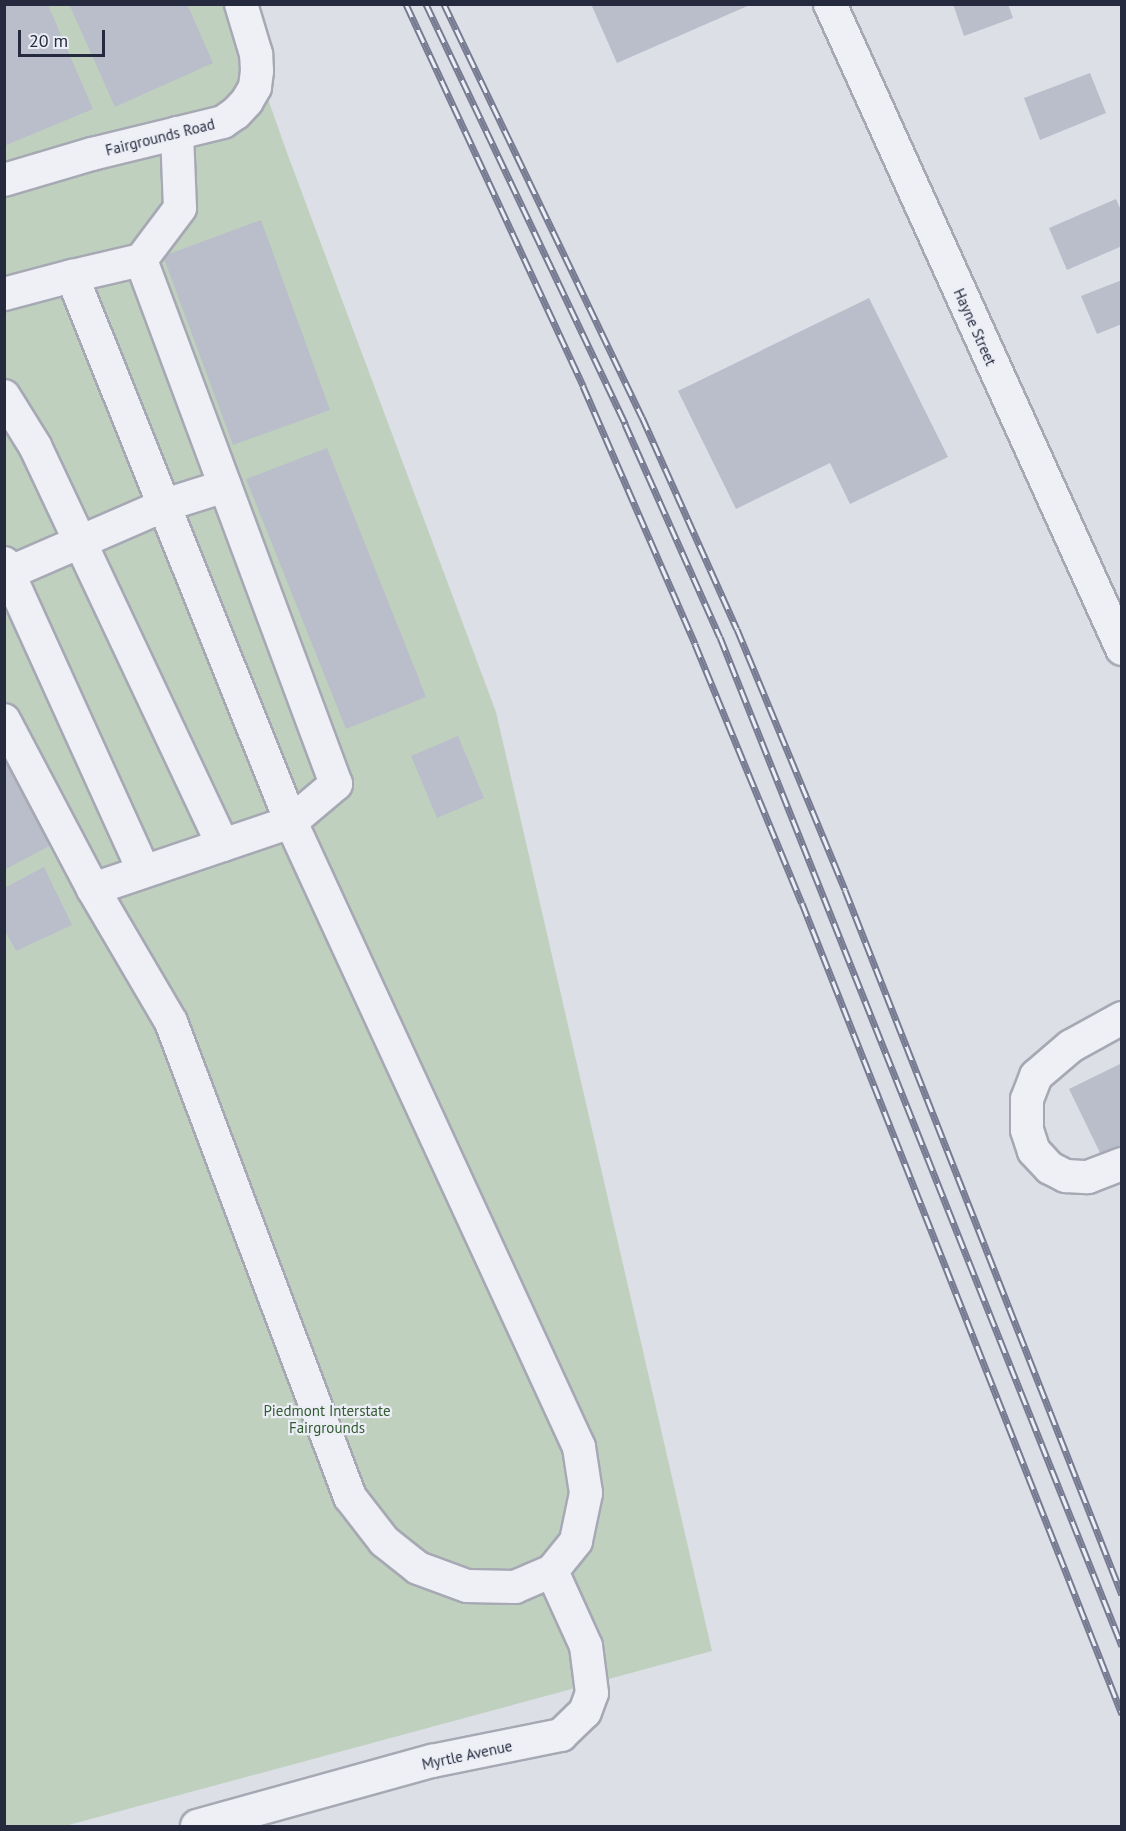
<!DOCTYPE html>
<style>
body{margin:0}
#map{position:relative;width:1126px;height:1831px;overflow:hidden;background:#dddfe7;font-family:"PT Sans",sans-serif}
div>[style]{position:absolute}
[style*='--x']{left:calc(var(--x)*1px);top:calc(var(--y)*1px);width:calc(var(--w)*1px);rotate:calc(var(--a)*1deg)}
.green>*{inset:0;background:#bfd1be}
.building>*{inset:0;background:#babdca}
.roads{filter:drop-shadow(2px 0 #a6a9b4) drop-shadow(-2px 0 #a6a9b4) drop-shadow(0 2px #a6a9b4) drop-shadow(0 -2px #a6a9b4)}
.minor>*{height:32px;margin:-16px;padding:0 16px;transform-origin:16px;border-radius:16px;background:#eff0f5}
.rail>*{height:7px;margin-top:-3.5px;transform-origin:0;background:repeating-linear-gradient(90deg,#eceef5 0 14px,#767b91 0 28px);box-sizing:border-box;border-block:2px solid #767b91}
span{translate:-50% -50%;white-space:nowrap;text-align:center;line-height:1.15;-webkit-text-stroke:4.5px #eceef5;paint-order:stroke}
.street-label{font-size:15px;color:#262a3e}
.park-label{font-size:15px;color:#335a33}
.frame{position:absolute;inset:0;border:6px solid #262a3e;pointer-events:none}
.scale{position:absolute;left:18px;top:30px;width:87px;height:27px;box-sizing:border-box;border:3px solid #262a3e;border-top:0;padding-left:8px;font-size:18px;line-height:21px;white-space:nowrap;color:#262a3e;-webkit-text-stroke:4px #eceef5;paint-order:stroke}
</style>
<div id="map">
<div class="green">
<div style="clip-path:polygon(5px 5px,235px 5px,286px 150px,496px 712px,712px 1651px,65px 1826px,5px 1826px)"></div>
</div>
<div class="building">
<div style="clip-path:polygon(69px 4px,187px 4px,213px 63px,115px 107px)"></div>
<div style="clip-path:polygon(591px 4px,752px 4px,617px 63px)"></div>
<div style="clip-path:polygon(953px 4px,1008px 4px,1013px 18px,964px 36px)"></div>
<div style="clip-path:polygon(4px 5px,48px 5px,93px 109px,4px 146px)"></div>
<div style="clip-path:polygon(1090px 73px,1106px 113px,1040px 140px,1024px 98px)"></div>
<div style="clip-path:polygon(1116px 199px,1122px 213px,1122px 246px,1067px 270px,1049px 228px)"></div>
<div style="clip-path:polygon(261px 220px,330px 410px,233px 445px,163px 256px)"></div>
<div style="clip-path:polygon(1122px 280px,1122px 324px,1097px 334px,1081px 296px)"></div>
<div style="clip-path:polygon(869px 298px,948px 457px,850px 504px,830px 463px,736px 509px,678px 391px)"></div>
<div style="clip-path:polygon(327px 448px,426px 697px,346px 729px,246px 479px)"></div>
<div style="clip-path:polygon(458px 736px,484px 798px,437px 818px,411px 756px)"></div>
<div style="clip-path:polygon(4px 747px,53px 844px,4px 870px)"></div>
<div style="clip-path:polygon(44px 867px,72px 925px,16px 951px,4px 929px,4px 888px)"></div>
<div style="clip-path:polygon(1122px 1063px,1122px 1155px,1105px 1163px,1069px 1089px)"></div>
</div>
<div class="roads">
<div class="minor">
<div style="--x:830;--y:4;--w:708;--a:65.64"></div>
<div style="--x:4;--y:180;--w:92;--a:-16.5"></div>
<div style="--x:92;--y:154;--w:135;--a:-13.7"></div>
<div style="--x:223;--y:122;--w:16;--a:-35"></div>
<div style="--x:236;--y:113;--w:16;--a:-47"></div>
<div style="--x:247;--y:101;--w:16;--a:-60"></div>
<div style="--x:255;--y:87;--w:16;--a:-83"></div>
<div style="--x:257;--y:71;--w:17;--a:-93"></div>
<div style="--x:256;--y:54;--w:52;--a:-106.7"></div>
<div style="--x:141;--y:260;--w:65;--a:-53.1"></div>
<div style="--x:180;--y:208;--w:75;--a:-92.3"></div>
<div style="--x:4;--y:294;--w:70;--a:-14.8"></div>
<div style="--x:72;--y:276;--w:588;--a:68.14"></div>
<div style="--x:291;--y:822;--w:59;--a:-40.2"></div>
<div style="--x:336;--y:784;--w:559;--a:-110.41"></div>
<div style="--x:141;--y:260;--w:71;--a:166.9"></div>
<div style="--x:4;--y:396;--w:59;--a:58.2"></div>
<div style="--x:35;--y:446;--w:441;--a:64.8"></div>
<div style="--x:4;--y:563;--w:338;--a:65.6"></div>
<div style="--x:4;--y:575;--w:176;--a:-23.5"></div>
<div style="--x:165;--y:505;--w:63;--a:-17.6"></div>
<div style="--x:4;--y:720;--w:191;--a:62.2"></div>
<div style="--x:93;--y:889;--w:154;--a:59.6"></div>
<div style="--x:171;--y:1022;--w:508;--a:69.35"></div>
<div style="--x:350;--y:1497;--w:56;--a:52.3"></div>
<div style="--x:384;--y:1541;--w:43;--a:38.5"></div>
<div style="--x:418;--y:1568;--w:52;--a:20.2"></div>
<div style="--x:467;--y:1586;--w:48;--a:1.2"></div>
<div style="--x:515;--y:1587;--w:40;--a:-23.4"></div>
<div style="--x:552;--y:1571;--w:38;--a:-51"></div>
<div style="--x:576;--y:1541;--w:49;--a:-78.2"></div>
<div style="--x:586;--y:1493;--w:47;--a:-98.7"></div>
<div style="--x:579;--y:1447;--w:688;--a:-114.74"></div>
<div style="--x:291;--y:822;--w:209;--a:161.3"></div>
<div style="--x:1122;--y:1018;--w:58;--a:151.2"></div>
<div style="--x:1071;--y:1046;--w:46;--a:139.4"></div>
<div style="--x:1036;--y:1076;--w:25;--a:111"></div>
<div style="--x:1027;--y:1099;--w:31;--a:90"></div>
<div style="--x:1027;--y:1130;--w:22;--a:72"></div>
<div style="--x:1034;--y:1151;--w:23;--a:47"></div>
<div style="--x:1050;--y:1168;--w:18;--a:27"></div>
<div style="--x:1066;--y:1176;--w:22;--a:3"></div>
<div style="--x:1088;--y:1177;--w:36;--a:-21"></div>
<div style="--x:197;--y:1826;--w:244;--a:-15.5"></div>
<div style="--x:432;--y:1761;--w:132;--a:-11.4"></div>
<div style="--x:561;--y:1735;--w:33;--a:-44"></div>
<div style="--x:585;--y:1712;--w:20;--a:-70"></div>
<div style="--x:592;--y:1693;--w:47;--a:-97.3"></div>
<div style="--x:586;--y:1646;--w:82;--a:-114.4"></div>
</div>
</div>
<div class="rail">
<div style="--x:406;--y:4;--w:421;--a:65.1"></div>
<div style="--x:583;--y:386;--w:281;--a:66.5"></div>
<div style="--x:695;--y:644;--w:280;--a:67.6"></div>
<div style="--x:802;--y:903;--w:872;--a:68.47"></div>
<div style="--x:426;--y:4;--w:465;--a:64.6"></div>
<div style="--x:625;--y:424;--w:233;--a:66"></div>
<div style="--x:720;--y:637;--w:1086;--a:68.28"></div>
<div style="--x:444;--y:4;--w:458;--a:64.4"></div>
<div style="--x:642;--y:417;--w:232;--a:65.9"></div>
<div style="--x:737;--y:629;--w:282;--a:67.5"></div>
<div style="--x:845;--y:890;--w:757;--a:68.55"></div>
</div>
<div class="street-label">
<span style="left:160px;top:137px;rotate:-14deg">Fairgrounds Road</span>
<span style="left:975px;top:327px;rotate:66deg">Hayne Street</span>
<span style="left:467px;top:1755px;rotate:-12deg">Myrtle Avenue</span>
</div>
<div class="park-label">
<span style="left:327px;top:1419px">Piedmont Interstate<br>Fairgrounds</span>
</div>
<div class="frame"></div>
<div class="scale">20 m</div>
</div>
